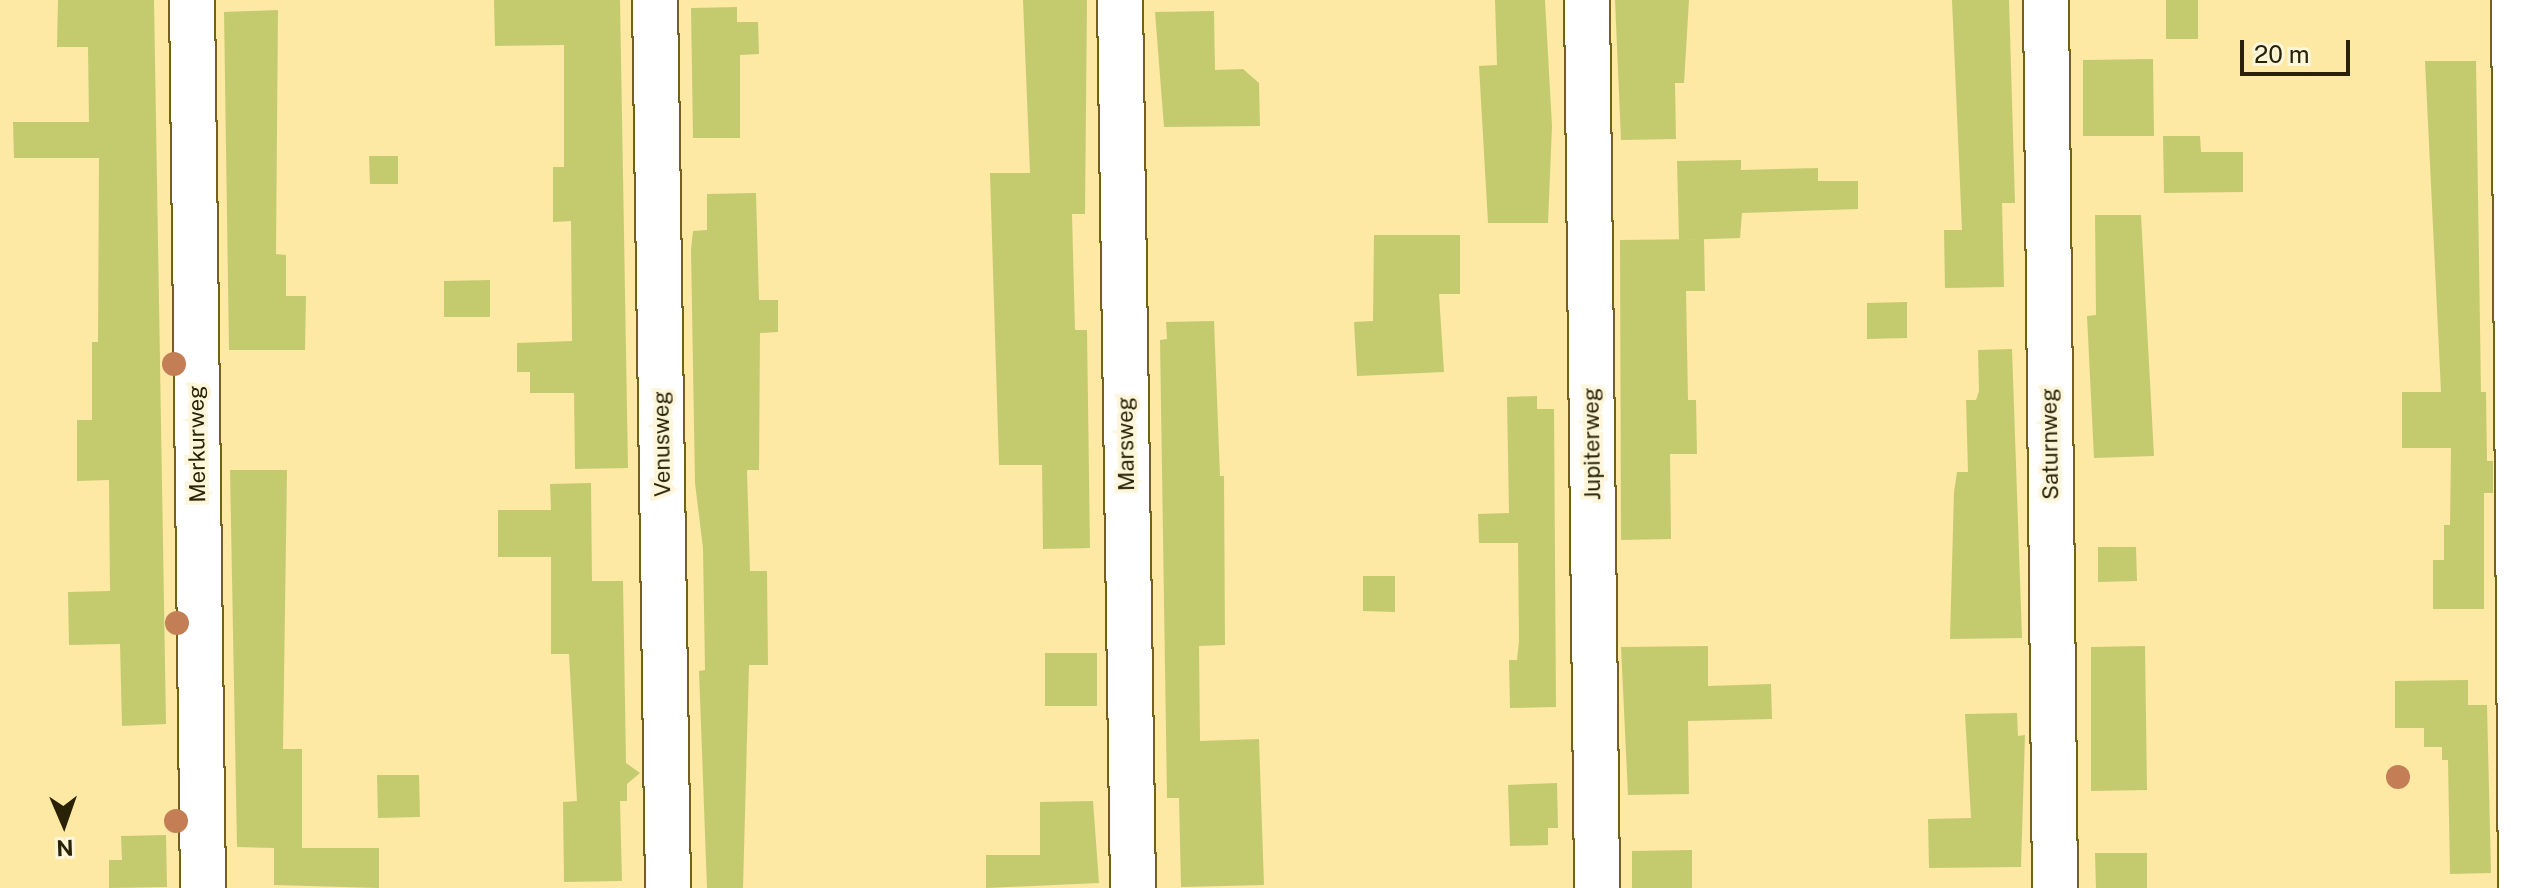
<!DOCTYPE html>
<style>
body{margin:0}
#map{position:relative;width:2524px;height:888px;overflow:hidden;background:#fde8a4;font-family:"Public Sans",sans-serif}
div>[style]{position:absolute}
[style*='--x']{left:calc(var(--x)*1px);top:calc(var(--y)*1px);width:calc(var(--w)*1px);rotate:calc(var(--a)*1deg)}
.building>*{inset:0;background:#c4cb6f}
.roads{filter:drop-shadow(2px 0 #75611e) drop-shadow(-2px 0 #75611e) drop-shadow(0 2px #75611e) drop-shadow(0 -2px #75611e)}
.minor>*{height:44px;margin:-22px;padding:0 22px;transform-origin:22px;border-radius:22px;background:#fff}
.trees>*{width:24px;height:24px;margin:-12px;border-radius:50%;background:#c37e55}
span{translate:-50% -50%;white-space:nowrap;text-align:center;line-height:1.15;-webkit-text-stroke:8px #fef6db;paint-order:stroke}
.street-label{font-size:22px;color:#2a2206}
.north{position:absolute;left:24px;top:784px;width:80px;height:80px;-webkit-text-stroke:6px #fef6db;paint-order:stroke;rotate:178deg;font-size:22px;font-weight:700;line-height:32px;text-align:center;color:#2a2206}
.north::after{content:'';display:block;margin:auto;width:28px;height:36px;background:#2a2206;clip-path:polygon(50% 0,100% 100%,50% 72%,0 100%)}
.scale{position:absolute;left:2240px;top:40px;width:110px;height:36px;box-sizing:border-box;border:4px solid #2a2206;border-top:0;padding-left:10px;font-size:24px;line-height:28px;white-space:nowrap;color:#2a2206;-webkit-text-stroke:6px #fef6db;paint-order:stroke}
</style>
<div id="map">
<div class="building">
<div style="clip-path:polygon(58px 0,154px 0,166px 724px,122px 726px,120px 644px,69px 645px,68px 592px,110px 591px,109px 480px,77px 481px,77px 420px,92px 420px,92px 342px,98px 342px,99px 158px,14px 158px,13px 122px,89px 122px,88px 47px,57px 47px)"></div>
<div style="clip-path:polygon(494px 0,620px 0,628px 468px,575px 469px,574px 393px,530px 393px,530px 372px,517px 372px,517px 343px,572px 341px,571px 221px,553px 222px,553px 167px,564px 167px,564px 45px,495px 46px)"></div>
<div style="clip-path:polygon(1023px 0,1087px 0,1085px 214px,1072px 214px,1075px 330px,1087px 330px,1090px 548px,1043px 549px,1042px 465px,999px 465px,990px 173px,1030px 173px)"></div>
<div style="clip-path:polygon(1495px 0,1545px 0,1552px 126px,1548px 223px,1488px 223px,1479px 66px,1497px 65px)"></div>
<div style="clip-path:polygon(1615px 0,1689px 0,1684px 83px,1675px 83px,1676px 139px,1621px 140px)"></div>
<div style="clip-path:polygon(1952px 0,2009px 0,2015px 203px,2002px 203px,2004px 287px,1945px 288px,1944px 230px,1962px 230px)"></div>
<div style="clip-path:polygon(2166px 0,2198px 0,2198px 39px,2166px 39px)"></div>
<div style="clip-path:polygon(737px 7px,737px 22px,758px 22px,759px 54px,740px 55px,740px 138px,693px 138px,691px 8px)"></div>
<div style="clip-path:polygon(278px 10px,276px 254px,286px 255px,286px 296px,306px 296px,305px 350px,229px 350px,224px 12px)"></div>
<div style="clip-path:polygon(1214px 11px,1215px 70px,1243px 69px,1259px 83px,1260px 126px,1164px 127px,1155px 12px)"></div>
<div style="clip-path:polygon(2153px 59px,2154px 136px,2083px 136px,2083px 60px)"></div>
<div style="clip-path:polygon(2425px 61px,2476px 61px,2481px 392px,2486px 392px,2487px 461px,2493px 461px,2493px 493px,2484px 493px,2484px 609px,2433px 609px,2433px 560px,2444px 560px,2444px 525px,2450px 525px,2451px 448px,2402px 448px,2402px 392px,2441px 392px)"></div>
<div style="clip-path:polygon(2163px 136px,2200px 136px,2201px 152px,2243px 152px,2243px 192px,2164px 193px)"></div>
<div style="clip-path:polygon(369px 156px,398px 156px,398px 184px,370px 184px)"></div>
<div style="clip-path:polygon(1741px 160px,1741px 170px,1818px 168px,1818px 181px,1858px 181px,1858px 209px,1742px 213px,1740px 238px,1679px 240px,1677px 161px)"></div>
<div style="clip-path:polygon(756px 193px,759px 300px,778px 300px,778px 332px,760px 333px,759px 470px,747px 470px,750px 571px,767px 571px,768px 665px,749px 665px,743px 888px,707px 888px,699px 671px,705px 670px,703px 548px,695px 483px,691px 250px,693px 231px,707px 230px,707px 194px)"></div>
<div style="clip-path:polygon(2095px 215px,2141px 215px,2154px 456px,2094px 458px,2087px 316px,2096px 315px)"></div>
<div style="clip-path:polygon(1374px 235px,1460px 235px,1460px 294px,1439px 294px,1444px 372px,1357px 376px,1354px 322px,1373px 321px)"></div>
<div style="clip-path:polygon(1704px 239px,1705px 291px,1686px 291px,1688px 400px,1696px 400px,1697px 454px,1670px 454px,1671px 539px,1621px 540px,1620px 240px)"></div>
<div style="clip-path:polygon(490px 280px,490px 317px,444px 317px,444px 281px)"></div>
<div style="clip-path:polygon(1907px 302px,1907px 338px,1867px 339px,1867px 303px)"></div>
<div style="clip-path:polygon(1214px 321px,1220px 476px,1224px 476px,1225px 645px,1199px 646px,1200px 741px,1259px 739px,1264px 885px,1181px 887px,1179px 798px,1167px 798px,1160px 340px,1167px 339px,1166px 322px)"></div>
<div style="clip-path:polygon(2012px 349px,2022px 638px,1950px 639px,1954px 492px,1957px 472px,1968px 472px,1966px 400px,1976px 400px,1979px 391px,1978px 350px)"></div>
<div style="clip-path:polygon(1537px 396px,1537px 409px,1554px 409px,1556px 707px,1510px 708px,1509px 660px,1517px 660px,1519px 641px,1518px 543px,1479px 543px,1478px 514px,1509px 513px,1507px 397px)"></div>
<div style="clip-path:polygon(230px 470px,287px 470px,283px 749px,302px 749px,302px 848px,379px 848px,379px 888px,274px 885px,274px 848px,237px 847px)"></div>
<div style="clip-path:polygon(591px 483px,592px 581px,623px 581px,626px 763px,640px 773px,627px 784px,627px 801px,620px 801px,622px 881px,564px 882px,563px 802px,577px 801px,569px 654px,551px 654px,551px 557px,498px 557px,498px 510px,551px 510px,550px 484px)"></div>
<div style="clip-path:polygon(2098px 547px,2136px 547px,2137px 581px,2098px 582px)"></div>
<div style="clip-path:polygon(1363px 576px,1395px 576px,1395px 612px,1363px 611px)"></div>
<div style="clip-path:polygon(1708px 646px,1708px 686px,1771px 684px,1772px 719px,1688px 721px,1689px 794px,1628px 795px,1621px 647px)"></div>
<div style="clip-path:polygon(2145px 646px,2147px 790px,2091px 791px,2091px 647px)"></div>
<div style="clip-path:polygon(1045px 653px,1097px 653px,1097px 706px,1045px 706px)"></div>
<div style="clip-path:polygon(2468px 680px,2468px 705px,2487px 705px,2491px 873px,2450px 874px,2448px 760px,2442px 760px,2442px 747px,2424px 747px,2424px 728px,2395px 728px,2395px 681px)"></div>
<div style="clip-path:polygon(2017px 713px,2018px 736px,2025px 735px,2021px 867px,1929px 868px,1928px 819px,1971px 818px,1965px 714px)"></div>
<div style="clip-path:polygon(377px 775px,419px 775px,420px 817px,378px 818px)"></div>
<div style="clip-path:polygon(1557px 783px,1558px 828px,1548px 828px,1548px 845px,1510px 846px,1508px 785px)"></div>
<div style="clip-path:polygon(1093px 801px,1099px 883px,986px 888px,986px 855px,1040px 855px,1040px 802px)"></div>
<div style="clip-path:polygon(166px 835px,167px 887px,109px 888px,109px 860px,122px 860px,121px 836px)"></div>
<div style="clip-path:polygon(1692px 850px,1692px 888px,1632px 888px,1632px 851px)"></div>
<div style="clip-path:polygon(2095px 853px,2147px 853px,2147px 888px,2096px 888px)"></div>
</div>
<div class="roads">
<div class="minor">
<div style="--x:192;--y:0;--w:888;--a:89.29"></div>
<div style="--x:655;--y:0;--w:888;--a:89.16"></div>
<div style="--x:1120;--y:0;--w:888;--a:89.16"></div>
<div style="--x:1587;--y:0;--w:888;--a:89.35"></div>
<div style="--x:2046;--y:0;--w:888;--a:89.42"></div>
<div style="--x:2514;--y:0;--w:888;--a:89.55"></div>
</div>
</div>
<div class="trees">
<div style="left:174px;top:364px"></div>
<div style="left:177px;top:623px"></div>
<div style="left:2398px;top:777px"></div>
<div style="left:176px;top:821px"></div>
</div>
<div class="street-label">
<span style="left:197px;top:444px;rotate:-91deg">Merkurweg</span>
<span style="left:662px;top:444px;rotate:-91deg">Venusweg</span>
<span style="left:1126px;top:444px;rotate:-91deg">Marsweg</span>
<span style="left:1592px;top:444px;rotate:-91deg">Jupiterweg</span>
<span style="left:2050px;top:444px;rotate:-91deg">Saturnweg</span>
</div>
<div class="north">N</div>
<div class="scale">20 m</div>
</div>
